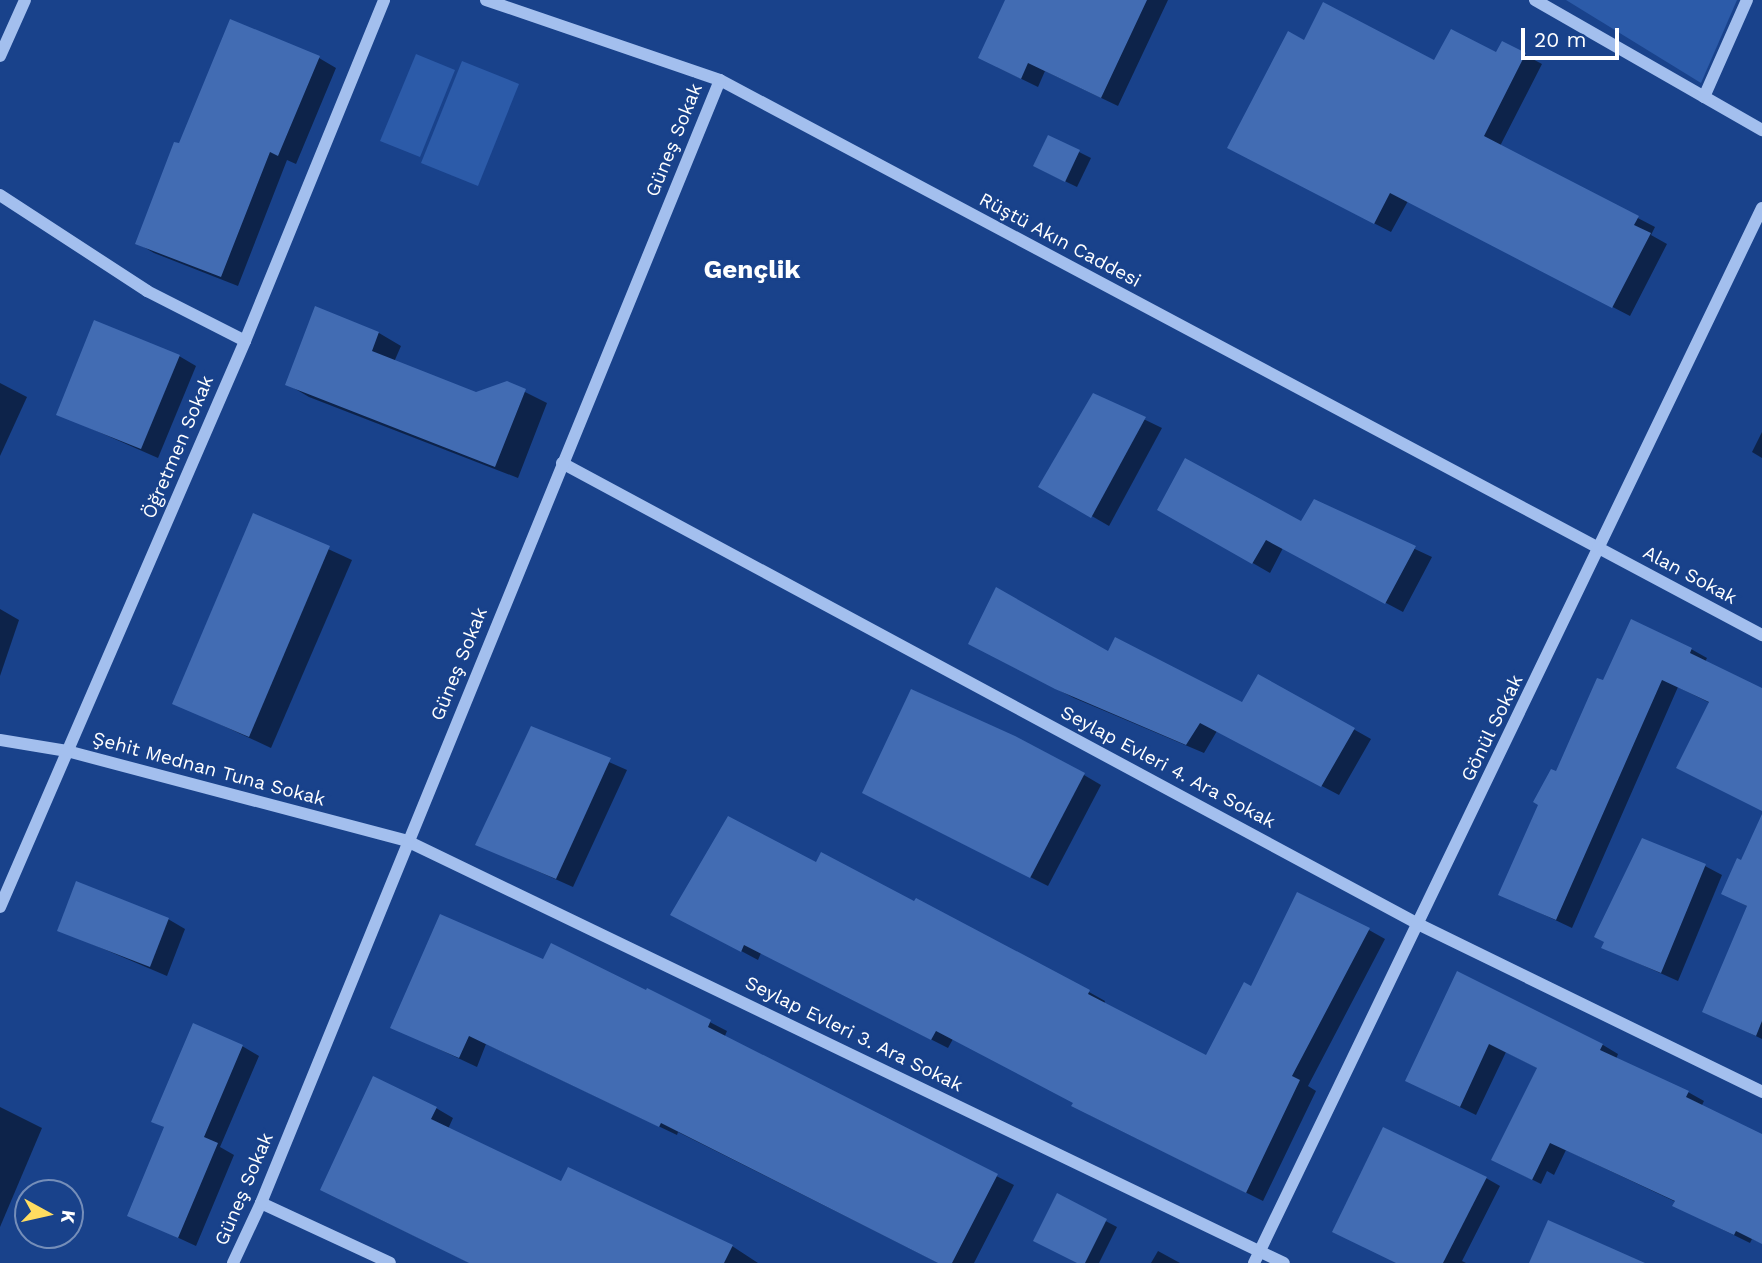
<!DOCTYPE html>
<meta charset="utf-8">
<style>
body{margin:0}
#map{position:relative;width:1762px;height:1263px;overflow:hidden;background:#19428b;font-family:"Work Sans",sans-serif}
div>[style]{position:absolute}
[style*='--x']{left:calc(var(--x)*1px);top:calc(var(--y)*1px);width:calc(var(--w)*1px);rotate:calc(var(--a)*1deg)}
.green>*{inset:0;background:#2c5ba9}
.shadow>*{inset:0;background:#0007}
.building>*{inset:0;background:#426cb3}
.minor>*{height:12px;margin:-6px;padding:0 6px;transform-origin:6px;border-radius:6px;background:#a3bfee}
span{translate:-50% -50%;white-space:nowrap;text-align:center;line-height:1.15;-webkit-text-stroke:5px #19428b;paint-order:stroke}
.street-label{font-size:19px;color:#fff}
.district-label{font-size:26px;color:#fff;font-weight:700}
.north{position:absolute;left:14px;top:1179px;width:70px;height:70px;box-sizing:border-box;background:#19428b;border:2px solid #758eb9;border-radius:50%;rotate:98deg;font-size:19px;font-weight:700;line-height:28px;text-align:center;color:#fff}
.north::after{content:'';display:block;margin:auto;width:24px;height:32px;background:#ffdd60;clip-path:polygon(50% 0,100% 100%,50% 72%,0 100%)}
.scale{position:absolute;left:1521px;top:28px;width:98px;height:32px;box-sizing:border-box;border:4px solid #fff;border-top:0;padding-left:9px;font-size:21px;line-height:24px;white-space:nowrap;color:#fff;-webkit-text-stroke:5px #19428b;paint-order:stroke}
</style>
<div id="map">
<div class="green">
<div style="clip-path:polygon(1566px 0,1737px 0,1701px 83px)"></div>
<div style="clip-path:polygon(416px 54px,455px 70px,420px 157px,380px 141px)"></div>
<div style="clip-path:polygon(462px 61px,519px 84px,478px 186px,421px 163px)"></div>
</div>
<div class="shadow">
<div style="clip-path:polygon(1007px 0,1168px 0,1118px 106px,1045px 71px,1038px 87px,997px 67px)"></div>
<div style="clip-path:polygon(1305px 42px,1435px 62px,1497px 54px,1525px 55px,1542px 64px,1500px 146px,1655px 227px,1651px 235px,1667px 244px,1630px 316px,1408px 201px,1391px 232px,1246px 157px)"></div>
<div style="clip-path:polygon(319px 58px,336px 68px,296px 164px,287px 160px,238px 286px,154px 253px,137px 243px,180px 146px)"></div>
<div style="clip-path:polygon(1049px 137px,1091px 158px,1077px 187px,1046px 172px)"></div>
<div style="clip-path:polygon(316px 309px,379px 333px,401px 346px,394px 362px,476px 394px,507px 383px,547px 403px,518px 478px,309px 397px,287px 384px)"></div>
<div style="clip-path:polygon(179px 356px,196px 366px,158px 458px,58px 414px)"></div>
<div style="clip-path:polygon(0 383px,27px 397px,0 456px)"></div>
<div style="clip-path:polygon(1094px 395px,1162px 428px,1109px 526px,1040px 486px)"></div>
<div style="clip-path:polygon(1762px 432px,1762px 458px,1752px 452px)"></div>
<div style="clip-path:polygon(1314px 502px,1432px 557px,1403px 612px,1283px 548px,1270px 573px,1159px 509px,1301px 524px)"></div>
<div style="clip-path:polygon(254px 515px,352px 560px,271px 748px,174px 703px)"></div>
<div style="clip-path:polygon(0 609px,19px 620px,0 676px)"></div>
<div style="clip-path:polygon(1632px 622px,1691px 649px,1707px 658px,1705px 662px,1762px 690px,1762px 810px,1710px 703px,1678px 687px,1572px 928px,1500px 894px)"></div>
<div style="clip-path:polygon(987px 653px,1109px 653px,1243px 705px,1259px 676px,1371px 739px,1339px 795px,1217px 731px,1204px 753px,1074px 698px)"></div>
<div style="clip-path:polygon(532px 728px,627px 770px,573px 887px,477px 844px)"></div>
<div style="clip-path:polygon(1084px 775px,1101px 785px,1048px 886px,881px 802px)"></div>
<div style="clip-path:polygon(1762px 819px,1762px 1039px,1704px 1011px,1749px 907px,1723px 894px,1742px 862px)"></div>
<div style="clip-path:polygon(817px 864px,1089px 992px,1105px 1001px,1104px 1005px,1207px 1057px,1252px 988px,1369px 930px,1385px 939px,1308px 1086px,1316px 1091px,1263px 1201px,1090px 1115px,1075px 1103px,953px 1039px,948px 1048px,761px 953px,758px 960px,689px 923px)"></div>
<div style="clip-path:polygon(1705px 866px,1722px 875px,1678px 981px,1604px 948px)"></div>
<div style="clip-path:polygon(168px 919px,185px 929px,167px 976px,59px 930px)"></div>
<div style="clip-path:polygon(544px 961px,646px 993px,648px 990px,727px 1031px,724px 1038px,1014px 1185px,974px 1263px,939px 1263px,678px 1132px,677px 1135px,486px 1044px,477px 1067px,392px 1027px)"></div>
<div style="clip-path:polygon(1458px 973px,1603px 1045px,1618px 1054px,1616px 1059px,1688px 1092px,1704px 1101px,1701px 1107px,1762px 1136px,1762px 1243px,1752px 1239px,1750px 1243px,1691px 1214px,1676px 1202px,1566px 1150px,1554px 1175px,1547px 1171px,1541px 1184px,1509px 1168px,1538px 1068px,1506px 1052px,1476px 1115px,1423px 1089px)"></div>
<div style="clip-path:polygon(242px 1046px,259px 1056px,220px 1147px,234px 1155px,196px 1246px,129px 1215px,166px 1128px,154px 1121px)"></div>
<div style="clip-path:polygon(0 1107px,42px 1128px,0 1227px)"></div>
<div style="clip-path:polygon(436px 1108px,453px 1118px,448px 1129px,562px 1183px,732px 1246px,758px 1263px,470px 1263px,339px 1199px)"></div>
<div style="clip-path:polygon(1486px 1178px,1500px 1186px,1462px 1261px,1466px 1263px,1397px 1263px)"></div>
<div style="clip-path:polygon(1058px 1196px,1117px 1227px,1099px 1263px,1079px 1263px)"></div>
<div style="clip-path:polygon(1158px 1251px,1180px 1263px,1151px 1263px)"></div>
</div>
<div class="building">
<div style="clip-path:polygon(1005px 0,1147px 0,1101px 98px,1028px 63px,1021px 79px,978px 58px)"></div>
<div style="clip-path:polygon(1323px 2px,1434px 60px,1451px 29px,1496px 52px,1502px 41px,1526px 53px,1484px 136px,1639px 216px,1634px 225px,1651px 233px,1612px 308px,1390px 193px,1374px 224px,1227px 148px,1288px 31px,1304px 40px)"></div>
<div style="clip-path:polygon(230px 19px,320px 56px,278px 156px,270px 152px,221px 277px,135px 244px,174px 142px,179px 143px)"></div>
<div style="clip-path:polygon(1048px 135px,1080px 150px,1065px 182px,1033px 166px)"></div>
<div style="clip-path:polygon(315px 306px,379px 332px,372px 351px,476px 392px,507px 381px,526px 389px,495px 467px,285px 385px)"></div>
<div style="clip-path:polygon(94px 320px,180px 355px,141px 449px,56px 415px)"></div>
<div style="clip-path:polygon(1093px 393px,1146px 417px,1091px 518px,1038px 487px)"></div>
<div style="clip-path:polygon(1185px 458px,1301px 521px,1314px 499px,1416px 546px,1385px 604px,1266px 540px,1252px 564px,1157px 510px)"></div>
<div style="clip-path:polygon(253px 513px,330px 546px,249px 737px,172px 704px)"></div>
<div style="clip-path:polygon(996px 587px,1108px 651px,1115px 637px,1242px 702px,1258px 674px,1355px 728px,1321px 787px,1200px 723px,1186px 745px,1055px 689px,968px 644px)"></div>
<div style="clip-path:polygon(1631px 619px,1692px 648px,1690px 653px,1762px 688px,1762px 811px,1676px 768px,1709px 702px,1662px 680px,1556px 920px,1498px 895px,1538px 805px,1533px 802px,1551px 769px,1556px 771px,1597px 678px,1603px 680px)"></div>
<div style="clip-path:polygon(911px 689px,1015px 736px,1085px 773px,1030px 878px,862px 793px)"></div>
<div style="clip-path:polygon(531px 726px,611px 758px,556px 879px,475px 845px)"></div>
<div style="clip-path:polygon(1762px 814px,1762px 1021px,1756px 1036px,1702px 1012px,1747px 906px,1721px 894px,1737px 858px,1741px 860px)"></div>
<div style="clip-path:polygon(728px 816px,816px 862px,821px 852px,914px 901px,916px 898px,1090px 990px,1088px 994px,1206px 1055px,1244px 982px,1251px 986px,1297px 892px,1370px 928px,1292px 1076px,1300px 1080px,1246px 1193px,1071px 1106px,1073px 1103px,936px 1031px,931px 1040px,744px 945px,741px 952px,670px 915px)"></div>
<div style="clip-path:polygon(1642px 838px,1706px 864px,1661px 973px,1601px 948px,1604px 942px,1594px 937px)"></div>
<div style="clip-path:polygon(76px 881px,169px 918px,150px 967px,57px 931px)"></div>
<div style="clip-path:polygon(440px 914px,543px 959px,551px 943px,646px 990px,647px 988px,711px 1020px,708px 1027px,998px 1174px,952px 1263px,938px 1263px,661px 1123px,659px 1127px,469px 1036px,459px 1058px,390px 1028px)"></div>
<div style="clip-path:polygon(1457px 971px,1603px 1044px,1600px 1050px,1689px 1091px,1686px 1097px,1762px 1134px,1762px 1244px,1736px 1231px,1734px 1235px,1672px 1206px,1675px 1201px,1550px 1143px,1532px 1180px,1491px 1160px,1537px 1068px,1489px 1044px,1460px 1107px,1405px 1081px)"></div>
<div style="clip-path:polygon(193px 1023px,243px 1045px,204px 1137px,218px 1143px,178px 1238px,127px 1216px,164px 1127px,151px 1122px)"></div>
<div style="clip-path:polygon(373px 1076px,437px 1107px,431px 1119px,561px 1181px,568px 1167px,733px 1245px,724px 1263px,469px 1263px,320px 1190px)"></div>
<div style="clip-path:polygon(1383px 1127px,1487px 1177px,1443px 1263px,1396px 1263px,1332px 1232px)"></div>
<div style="clip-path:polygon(1057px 1193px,1107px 1219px,1085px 1263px,1077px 1263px,1033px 1241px)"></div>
<div style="clip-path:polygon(1548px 1220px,1645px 1263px,1529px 1263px)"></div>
</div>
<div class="minor">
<div style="--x:486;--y:0;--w:247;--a:18.9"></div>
<div style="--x:720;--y:80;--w:1181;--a:28.04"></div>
<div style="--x:1535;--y:0;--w:262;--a:29.8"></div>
<div style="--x:0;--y:56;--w:61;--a:-65.9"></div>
<div style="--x:1704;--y:97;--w:106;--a:-66.1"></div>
<div style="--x:0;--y:195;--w:176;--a:33.1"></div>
<div style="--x:147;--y:291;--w:110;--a:27"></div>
<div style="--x:562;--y:463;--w:972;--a:28.3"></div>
<div style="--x:1418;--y:924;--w:383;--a:26"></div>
<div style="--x:0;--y:740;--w:68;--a:9.3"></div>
<div style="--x:67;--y:751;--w:352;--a:14.8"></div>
<div style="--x:407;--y:841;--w:973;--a:25.7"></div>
<div style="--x:0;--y:907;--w:617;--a:-66.59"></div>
<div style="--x:245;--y:341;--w:368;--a:-67.8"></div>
<div style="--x:261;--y:1203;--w:142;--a:24.9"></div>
<div style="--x:233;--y:1263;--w:66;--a:-65"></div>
<div style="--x:261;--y:1203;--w:1213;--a:-67.77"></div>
<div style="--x:1254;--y:1263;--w:1171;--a:-64.29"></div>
</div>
<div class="street-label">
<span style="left:674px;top:140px;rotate:-68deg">Güneş Sokak</span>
<span style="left:1060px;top:240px;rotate:28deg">Rüştü Akın Caddesi</span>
<span style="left:178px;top:447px;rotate:-67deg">Öğretmen Sokak</span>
<span style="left:1690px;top:575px;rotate:28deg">Alan Sokak</span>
<span style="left:459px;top:664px;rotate:-68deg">Güneş Sokak</span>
<span style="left:1492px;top:728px;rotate:-64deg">Gönül Sokak</span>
<span style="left:1168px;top:767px;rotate:28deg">Seylap Evleri 4. Ara Sokak</span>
<span style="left:209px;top:769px;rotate:15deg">Şehit Mednan Tuna Sokak</span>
<span style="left:854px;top:1034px;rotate:26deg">Seylap Evleri 3. Ara Sokak</span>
<span style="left:244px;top:1189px;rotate:-67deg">Güneş Sokak</span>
</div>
<div class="district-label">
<span style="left:752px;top:270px">Gençlik</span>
</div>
<div class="north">K</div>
<div class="scale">20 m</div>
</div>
